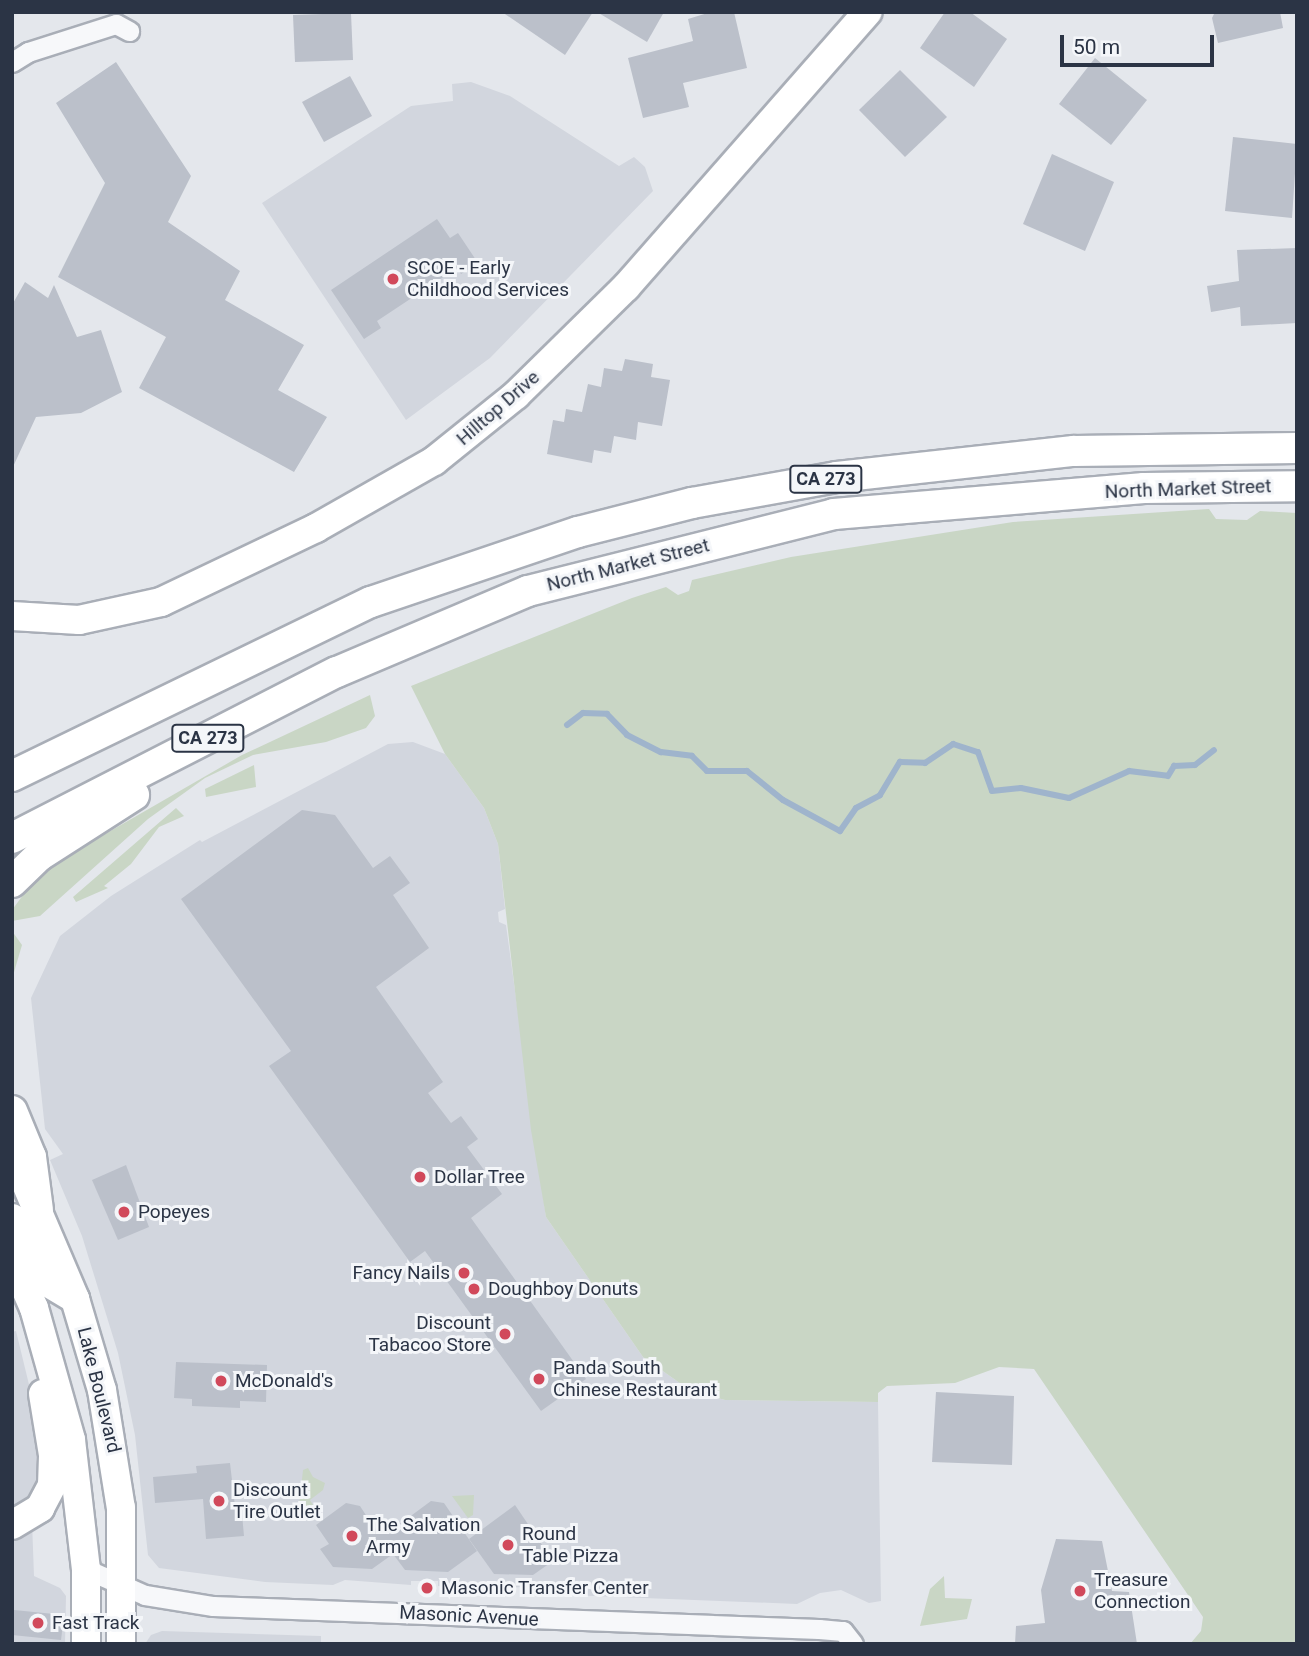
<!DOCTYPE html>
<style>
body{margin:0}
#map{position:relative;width:1309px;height:1656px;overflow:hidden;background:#e4e7ec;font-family:Roboto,sans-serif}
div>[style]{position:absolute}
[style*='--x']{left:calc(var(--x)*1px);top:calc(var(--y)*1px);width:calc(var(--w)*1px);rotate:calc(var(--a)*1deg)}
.built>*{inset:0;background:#d2d6de}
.green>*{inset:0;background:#c9d6c5}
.stream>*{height:6px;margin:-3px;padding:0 3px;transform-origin:3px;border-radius:3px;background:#9fb4cc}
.building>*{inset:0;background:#bbc0ca}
.roads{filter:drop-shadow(2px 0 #a9aeb7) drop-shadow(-2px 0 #a9aeb7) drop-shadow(0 2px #a9aeb7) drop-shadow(0 -2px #a9aeb7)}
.minor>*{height:19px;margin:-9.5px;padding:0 9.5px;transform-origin:9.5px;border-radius:9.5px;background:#f7f8fa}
.secondary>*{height:28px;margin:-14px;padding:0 14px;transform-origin:14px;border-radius:14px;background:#fff}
.primary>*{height:30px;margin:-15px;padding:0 15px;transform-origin:15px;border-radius:15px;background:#fff}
.dots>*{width:19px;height:19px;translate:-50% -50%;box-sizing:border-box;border:4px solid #f4f6f9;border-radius:50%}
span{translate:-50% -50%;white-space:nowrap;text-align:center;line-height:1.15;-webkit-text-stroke:6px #f4f6f9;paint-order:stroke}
.shield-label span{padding:2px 5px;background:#f4f6f9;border:2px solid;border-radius:5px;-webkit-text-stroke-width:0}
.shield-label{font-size:18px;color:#2b3445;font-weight:700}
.poi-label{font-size:19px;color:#2b3445}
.left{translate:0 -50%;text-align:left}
.right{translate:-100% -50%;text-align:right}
.street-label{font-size:19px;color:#2b3445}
.frame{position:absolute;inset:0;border:14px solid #2b3445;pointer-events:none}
.scale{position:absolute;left:1060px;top:35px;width:154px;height:32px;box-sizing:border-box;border:4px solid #2b3445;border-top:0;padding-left:9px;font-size:21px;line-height:24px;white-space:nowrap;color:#2b3445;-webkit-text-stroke:5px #f4f6f9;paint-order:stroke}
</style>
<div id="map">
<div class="built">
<div style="clip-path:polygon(471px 82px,510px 96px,619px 166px,634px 157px,645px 167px,653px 191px,490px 358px,406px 420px,262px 203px,411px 106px,453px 101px,452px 84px)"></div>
<div style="clip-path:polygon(413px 742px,445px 754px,484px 808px,498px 844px,505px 909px,498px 912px,499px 922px,506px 925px,546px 1217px,643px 1357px,691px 1391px,725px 1400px,878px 1402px,881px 1601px,869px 1603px,841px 1590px,820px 1593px,797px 1604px,543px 1594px,529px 1593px,529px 1587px,477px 1588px,470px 1583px,462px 1588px,438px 1586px,438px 1581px,411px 1581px,411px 1585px,345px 1580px,333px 1585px,265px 1582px,159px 1568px,148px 1555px,135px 1435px,118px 1353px,82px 1236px,50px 1160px,63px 1154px,45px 1129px,31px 998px,60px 936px,111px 896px,200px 840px,202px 842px,388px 744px)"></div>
<div style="clip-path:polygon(16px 1331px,41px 1434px,38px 1483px,31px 1494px,34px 1576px,60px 1588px,66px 1596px,65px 1644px,12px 1644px,12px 1332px)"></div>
<div style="clip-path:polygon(162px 1631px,321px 1636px,321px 1644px,145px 1644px,151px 1635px)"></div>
</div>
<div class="green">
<div style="clip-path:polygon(1209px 509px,1216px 519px,1247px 520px,1260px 511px,1297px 513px,1297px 1644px,1190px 1644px,1201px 1631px,1203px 1617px,1034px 1369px,999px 1367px,955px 1383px,887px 1386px,878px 1393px,878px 1402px,725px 1400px,691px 1391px,643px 1357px,546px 1217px,531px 1130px,498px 844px,484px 808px,445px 754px,411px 686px,632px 598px,666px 587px,678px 595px,689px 591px,692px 580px,791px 557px,1013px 522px)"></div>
<div style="clip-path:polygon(370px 695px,375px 716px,366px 728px,326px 742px,253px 755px,205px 778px,148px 819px,40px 916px,12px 921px,12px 910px,29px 887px,62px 859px,242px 755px)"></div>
<div style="clip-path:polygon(254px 765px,256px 787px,206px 797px,205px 789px)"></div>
<div style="clip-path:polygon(176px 808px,184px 816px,159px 827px,131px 864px,104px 886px,108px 888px,76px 902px,73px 897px)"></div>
<div style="clip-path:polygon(12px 931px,22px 945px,12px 979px)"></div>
<div style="clip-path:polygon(308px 1468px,313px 1477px,325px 1483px,323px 1490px,310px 1500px,313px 1505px,303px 1512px,299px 1506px,303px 1470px)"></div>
<div style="clip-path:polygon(474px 1495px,473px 1515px,468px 1518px,452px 1496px)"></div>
<div style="clip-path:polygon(944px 1576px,945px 1598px,972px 1599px,967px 1619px,920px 1626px,930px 1589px)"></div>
</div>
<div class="stream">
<div style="--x:567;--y:725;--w:20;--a:-37"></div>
<div style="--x:583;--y:713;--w:24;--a:2"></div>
<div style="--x:607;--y:714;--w:29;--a:46"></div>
<div style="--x:627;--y:735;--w:38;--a:27"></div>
<div style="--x:661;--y:752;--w:31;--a:7"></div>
<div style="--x:692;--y:756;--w:21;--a:45"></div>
<div style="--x:707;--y:771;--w:40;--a:0"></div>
<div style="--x:747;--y:771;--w:46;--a:38.9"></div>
<div style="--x:783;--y:800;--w:65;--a:28.5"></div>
<div style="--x:840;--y:831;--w:28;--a:-55"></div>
<div style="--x:856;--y:808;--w:27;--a:-28"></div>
<div style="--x:880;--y:795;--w:39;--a:-59"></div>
<div style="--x:900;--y:762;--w:25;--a:2"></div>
<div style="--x:925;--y:763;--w:34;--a:-34"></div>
<div style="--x:953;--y:744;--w:26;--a:18"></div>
<div style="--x:978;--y:752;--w:41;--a:70.3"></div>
<div style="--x:992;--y:791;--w:29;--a:-6"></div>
<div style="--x:1021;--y:788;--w:49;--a:11.8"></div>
<div style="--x:1069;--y:798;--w:66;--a:-24.2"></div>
<div style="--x:1129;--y:771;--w:39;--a:7"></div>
<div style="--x:1168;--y:776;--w:12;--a:-59"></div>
<div style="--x:1174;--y:766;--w:21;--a:-3"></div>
<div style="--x:1195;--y:765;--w:24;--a:-38"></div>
</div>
<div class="building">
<div style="clip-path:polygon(502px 12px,593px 12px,565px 55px)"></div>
<div style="clip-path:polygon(597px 12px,664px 12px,647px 42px)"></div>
<div style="clip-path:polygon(711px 12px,734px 12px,747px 68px,683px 83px,689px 107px,643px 118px,628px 58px,693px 41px,688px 19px)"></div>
<div style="clip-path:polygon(945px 12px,970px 12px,1007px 39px,974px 87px,920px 48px)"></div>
<div style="clip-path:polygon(1215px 12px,1280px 12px,1283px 28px,1218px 43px,1212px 18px)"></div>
<div style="clip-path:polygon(351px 13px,353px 60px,295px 62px,293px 15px)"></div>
<div style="clip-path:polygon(1095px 58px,1147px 100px,1111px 145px,1059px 104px)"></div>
<div style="clip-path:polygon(116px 62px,191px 176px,168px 222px,240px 271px,225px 300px,304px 345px,278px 390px,327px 417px,294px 472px,139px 388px,166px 337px,58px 277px,105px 183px,56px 103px)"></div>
<div style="clip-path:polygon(900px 70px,947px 117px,905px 157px,859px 110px)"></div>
<div style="clip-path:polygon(350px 76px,372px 116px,324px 142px,302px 102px)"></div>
<div style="clip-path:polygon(1233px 137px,1297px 144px,1292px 218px,1225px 211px)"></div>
<div style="clip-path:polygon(1052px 154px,1114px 182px,1085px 251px,1023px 224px)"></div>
<div style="clip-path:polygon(437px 219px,450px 238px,458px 233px,478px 263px,461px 274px,457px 268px,377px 321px,381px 328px,364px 339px,331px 290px)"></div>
<div style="clip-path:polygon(1297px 248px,1297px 323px,1241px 326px,1240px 307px,1211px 312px,1207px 286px,1239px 281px,1237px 250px)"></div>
<div style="clip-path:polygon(25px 282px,48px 298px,54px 285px,77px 337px,101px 330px,122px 392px,81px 413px,36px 417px,12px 469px,12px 305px)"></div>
<div style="clip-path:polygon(625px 359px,653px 364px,651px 377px,670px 380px,662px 426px,638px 422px,636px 440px,614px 436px,611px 453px,594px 450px,592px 463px,547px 454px,553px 420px,564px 422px,566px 409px,582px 412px,588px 384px,601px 387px,604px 368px,622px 371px)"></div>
<div style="clip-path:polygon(302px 810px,335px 815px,373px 868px,390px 856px,410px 883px,393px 895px,429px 948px,376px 987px,443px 1082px,428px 1093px,451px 1123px,461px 1116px,478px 1139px,467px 1147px,502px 1194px,471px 1218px,586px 1379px,541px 1411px,425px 1251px,410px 1262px,269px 1066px,291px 1051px,181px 899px)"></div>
<div style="clip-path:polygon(126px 1165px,149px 1227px,118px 1240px,92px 1180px)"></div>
<div style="clip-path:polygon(176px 1362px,267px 1365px,266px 1402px,240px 1401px,240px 1408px,192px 1406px,192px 1399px,174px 1398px)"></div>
<div style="clip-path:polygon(936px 1392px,1014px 1396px,1012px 1465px,932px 1462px)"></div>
<div style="clip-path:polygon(230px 1463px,236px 1515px,242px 1514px,244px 1536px,206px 1539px,203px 1499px,155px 1503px,153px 1477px,197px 1473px,196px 1466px)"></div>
<div style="clip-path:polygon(431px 1501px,444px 1503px,477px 1551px,448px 1572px,405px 1570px,393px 1554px,372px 1569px,333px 1567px,320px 1549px,329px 1544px,316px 1525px,346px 1503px,360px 1506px,375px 1529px,383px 1524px,389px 1532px)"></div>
<div style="clip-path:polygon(515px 1505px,553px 1561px,533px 1575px,494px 1574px,469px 1539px)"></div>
<div style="clip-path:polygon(1056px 1539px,1102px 1541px,1112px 1591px,1129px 1592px,1137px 1644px,1015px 1644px,1016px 1626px,1045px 1623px,1041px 1590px)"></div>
<div style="clip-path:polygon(14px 1610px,64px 1615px,61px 1640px,12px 1635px)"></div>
</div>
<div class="roads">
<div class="minor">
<div style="--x:12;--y:62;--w:19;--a:-32"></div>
<div style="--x:28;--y:52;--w:92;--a:-17.7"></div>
<div style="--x:116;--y:24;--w:15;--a:28"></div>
<div style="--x:86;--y:1569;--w:64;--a:23.8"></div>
<div style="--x:145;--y:1595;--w:69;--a:9.2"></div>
<div style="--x:213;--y:1606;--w:606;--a:2.17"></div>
<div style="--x:819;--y:1629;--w:24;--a:5"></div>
<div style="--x:843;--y:1631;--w:16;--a:52"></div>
</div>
<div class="secondary">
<div style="--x:12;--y:616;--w:67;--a:3.4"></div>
<div style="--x:79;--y:620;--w:84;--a:-12.4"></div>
<div style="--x:161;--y:602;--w:172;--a:-25.5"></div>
<div style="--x:316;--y:528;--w:136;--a:-29.6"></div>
<div style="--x:434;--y:461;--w:105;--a:-38.8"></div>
<div style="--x:516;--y:395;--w:154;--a:-44.5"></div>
<div style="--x:626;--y:287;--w:366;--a:-48.7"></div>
<div style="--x:12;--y:1151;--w:161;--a:66.9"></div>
<div style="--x:75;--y:1299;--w:95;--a:73.5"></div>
<div style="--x:102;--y:1390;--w:120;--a:80.9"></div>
<div style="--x:121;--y:1508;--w:136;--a:90"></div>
<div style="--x:12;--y:1218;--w:66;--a:65"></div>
<div style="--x:40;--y:1278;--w:41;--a:31"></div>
<div style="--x:12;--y:1258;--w:55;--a:66.3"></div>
<div style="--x:34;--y:1308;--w:137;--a:74.3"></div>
<div style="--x:71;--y:1440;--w:130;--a:83.4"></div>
<div style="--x:86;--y:1569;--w:75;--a:90"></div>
<div style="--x:12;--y:1525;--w:33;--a:-31"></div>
<div style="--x:40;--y:1508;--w:26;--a:-62"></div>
<div style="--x:52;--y:1485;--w:30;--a:-88"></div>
<div style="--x:53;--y:1455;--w:62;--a:-99.3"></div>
</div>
<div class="primary">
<div style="--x:12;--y:776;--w:399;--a:-25.9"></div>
<div style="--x:371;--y:602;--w:219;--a:-18.7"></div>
<div style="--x:578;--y:532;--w:118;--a:-14.3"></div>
<div style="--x:692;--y:503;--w:147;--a:-10.2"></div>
<div style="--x:837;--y:477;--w:238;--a:-6.3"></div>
<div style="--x:1074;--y:451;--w:223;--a:-0.8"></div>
<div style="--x:12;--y:838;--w:365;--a:-27.1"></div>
<div style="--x:337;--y:672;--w:207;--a:-23"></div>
<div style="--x:528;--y:591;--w:316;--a:-14.1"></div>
<div style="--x:834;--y:514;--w:311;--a:-4.8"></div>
<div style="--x:1144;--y:488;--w:153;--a:-0.7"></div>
<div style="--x:12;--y:882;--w:37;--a:-44"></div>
<div style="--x:39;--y:856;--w:113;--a:-32.7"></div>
<div style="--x:12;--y:1111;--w:50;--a:67.6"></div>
<div style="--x:31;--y:1157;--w:53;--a:82.5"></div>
</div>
</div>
<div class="dots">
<div style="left:393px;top:279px;background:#d1495b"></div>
<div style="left:420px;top:1177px;background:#d1495b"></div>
<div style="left:124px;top:1212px;background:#d1495b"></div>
<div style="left:464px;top:1273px;background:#d1495b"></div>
<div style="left:474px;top:1289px;background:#d1495b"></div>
<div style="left:505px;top:1334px;background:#d1495b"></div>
<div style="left:539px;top:1379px;background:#d1495b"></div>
<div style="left:221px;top:1381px;background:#d1495b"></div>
<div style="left:219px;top:1501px;background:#d1495b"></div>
<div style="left:352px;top:1536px;background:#d1495b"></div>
<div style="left:508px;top:1545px;background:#d1495b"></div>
<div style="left:427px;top:1588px;background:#d1495b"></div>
<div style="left:1080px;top:1591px;background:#d1495b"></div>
<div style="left:38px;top:1623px;background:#d1495b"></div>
</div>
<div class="shield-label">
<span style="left:826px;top:479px">CA 273</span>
<span style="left:208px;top:738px">CA 273</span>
</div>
<div class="poi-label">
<span class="left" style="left:407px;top:279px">SCOE - Early<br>Childhood Services</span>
<span class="left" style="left:434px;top:1177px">Dollar Tree</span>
<span class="left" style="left:138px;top:1212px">Popeyes</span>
<span class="right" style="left:450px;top:1273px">Fancy Nails</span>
<span class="left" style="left:488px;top:1289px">Doughboy Donuts</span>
<span class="right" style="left:491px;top:1334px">Discount<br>Tabacoo Store</span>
<span class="left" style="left:553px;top:1379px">Panda South<br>Chinese Restaurant</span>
<span class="left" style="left:235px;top:1381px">McDonald's</span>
<span class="left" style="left:233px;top:1501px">Discount<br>Tire Outlet</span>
<span class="left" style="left:366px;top:1536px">The Salvation<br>Army</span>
<span class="left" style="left:522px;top:1545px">Round<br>Table Pizza</span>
<span class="left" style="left:1094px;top:1591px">Treasure<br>Connection</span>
<span class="left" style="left:441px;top:1588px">Masonic Transfer Center</span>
<span class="left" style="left:52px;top:1623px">Fast Track</span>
</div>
<div class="street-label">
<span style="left:498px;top:408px;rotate:-41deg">Hilltop Drive</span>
<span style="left:1188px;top:489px;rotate:-2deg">North Market Street</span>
<span style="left:628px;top:565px;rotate:-14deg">North Market Street</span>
<span style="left:99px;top:1390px;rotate:76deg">Lake Boulevard</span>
<span style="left:469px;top:1616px;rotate:3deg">Masonic Avenue</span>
</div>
<div class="frame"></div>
<div class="scale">50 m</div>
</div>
